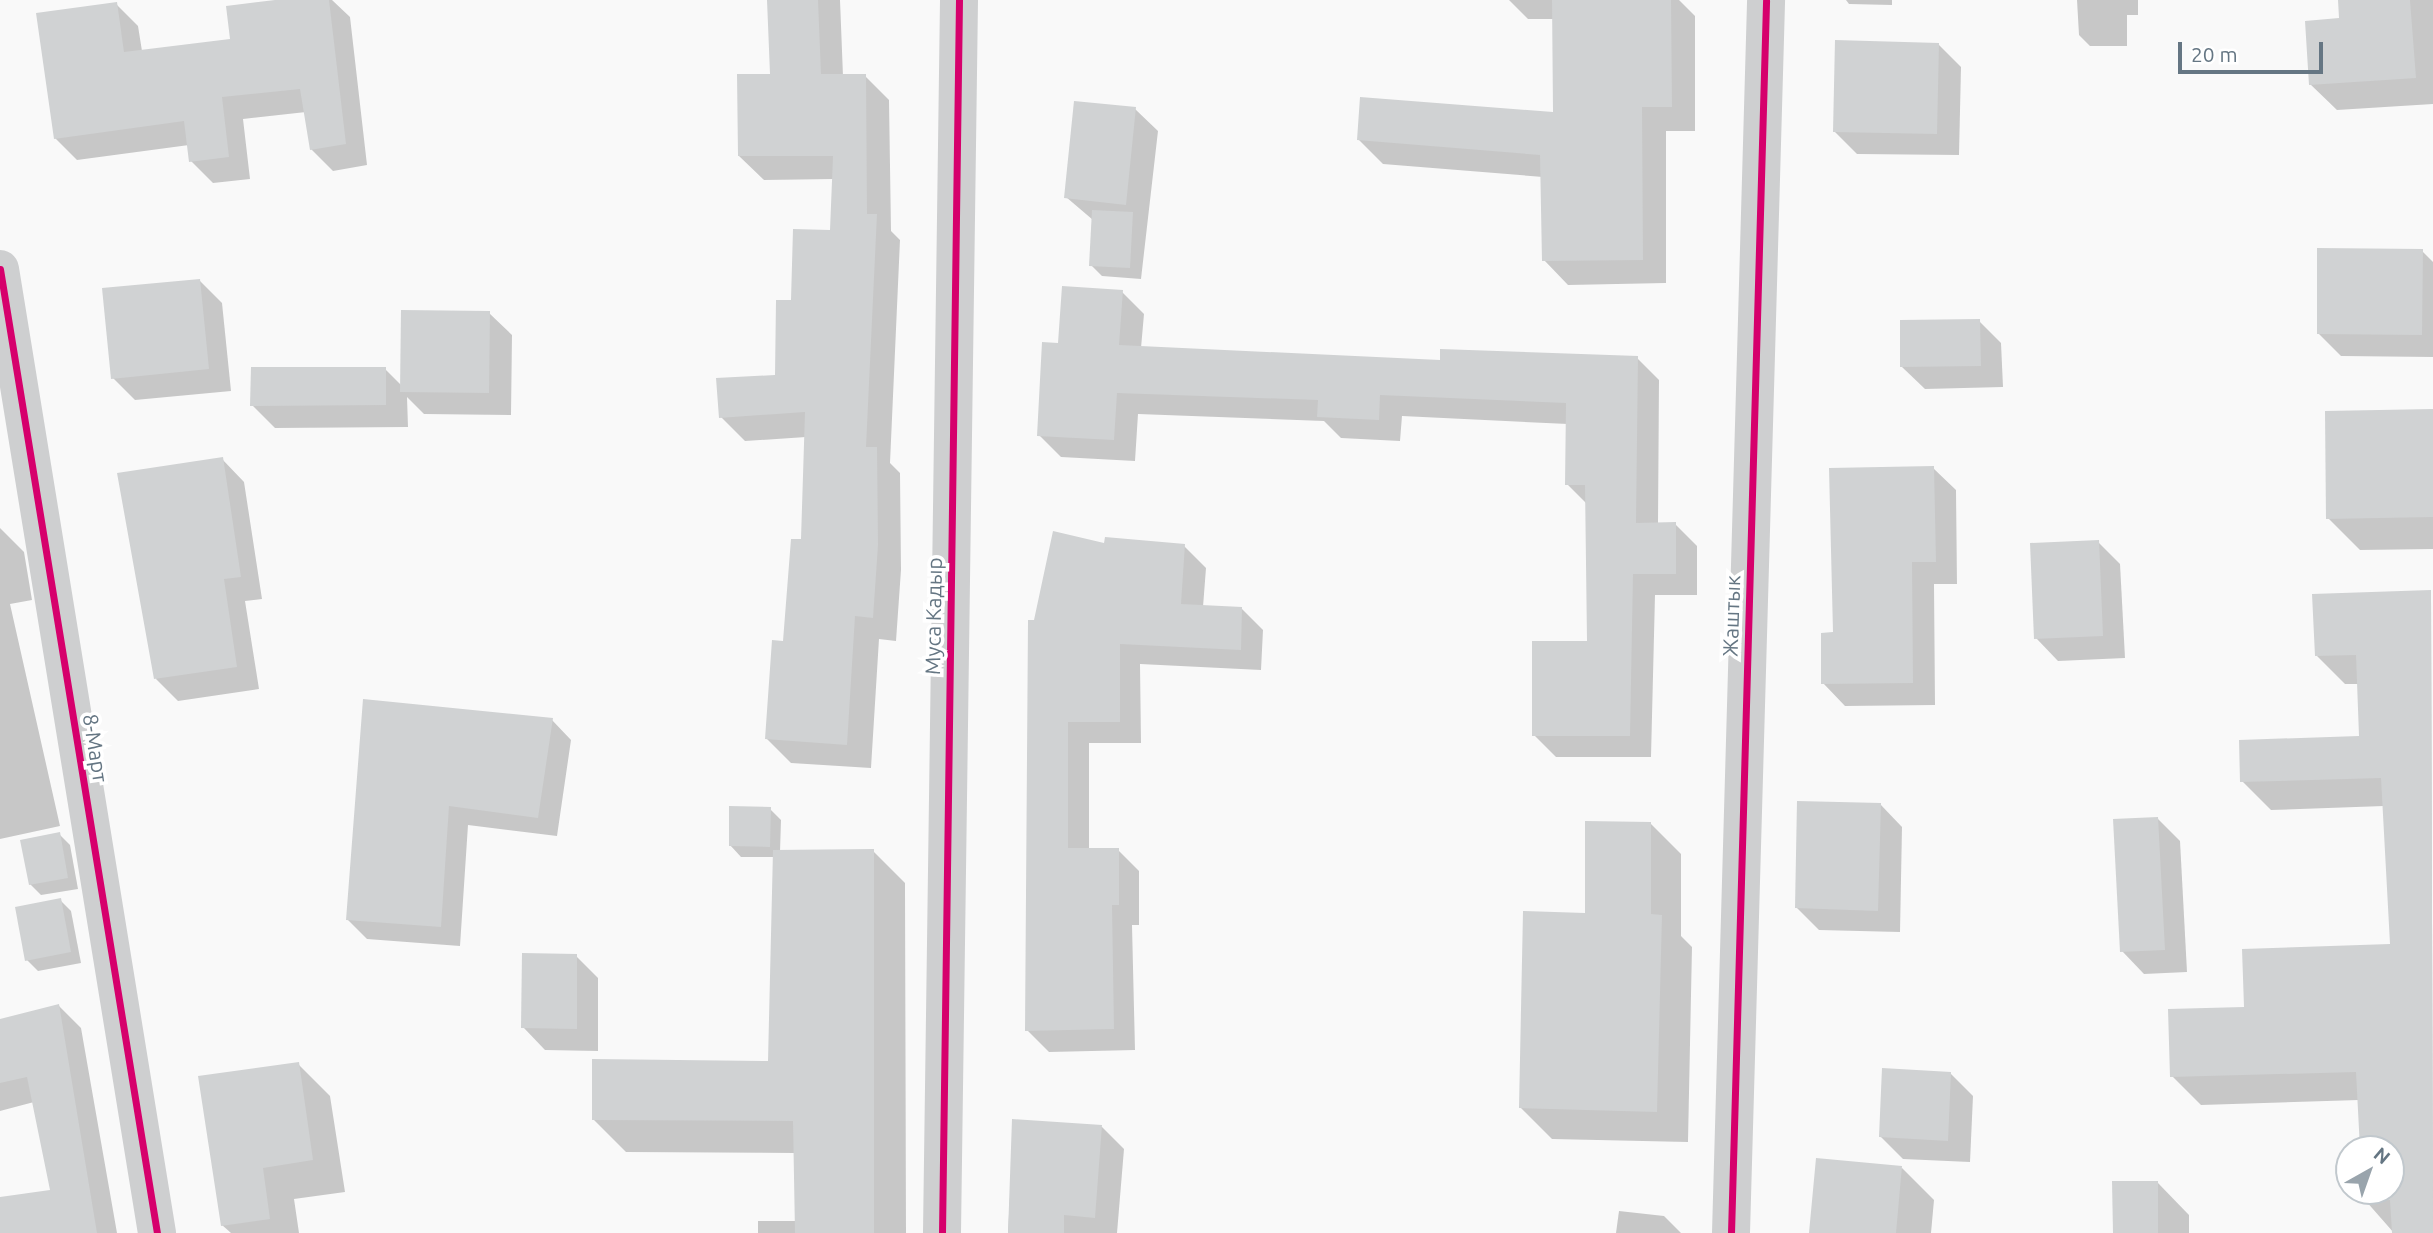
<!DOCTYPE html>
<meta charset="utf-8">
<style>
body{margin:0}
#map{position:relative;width:2433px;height:1233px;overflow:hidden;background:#f9f9f9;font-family:Ubuntu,sans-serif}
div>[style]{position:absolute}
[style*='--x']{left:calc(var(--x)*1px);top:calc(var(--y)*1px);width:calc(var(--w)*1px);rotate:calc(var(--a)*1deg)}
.shadow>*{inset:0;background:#0003}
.building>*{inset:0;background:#d0d2d3}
.street>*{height:38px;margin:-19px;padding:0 19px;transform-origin:19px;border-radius:19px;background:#cecfd0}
.cycleway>*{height:7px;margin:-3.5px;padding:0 3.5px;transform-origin:3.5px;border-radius:3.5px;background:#d6006c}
span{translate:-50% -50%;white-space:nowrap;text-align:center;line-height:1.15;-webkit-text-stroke:7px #fff;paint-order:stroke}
.street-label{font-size:21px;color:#657683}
.north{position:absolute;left:2335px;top:1135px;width:70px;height:70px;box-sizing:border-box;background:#fff;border:2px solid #c1c8cd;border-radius:50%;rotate:40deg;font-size:19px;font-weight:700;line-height:28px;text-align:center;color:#657683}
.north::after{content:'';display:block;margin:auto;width:24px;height:32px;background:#99a4ac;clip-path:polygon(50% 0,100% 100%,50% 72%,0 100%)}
.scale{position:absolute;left:2178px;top:42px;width:145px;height:32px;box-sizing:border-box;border:4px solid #657683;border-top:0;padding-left:9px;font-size:21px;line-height:24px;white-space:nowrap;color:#657683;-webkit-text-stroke:5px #fff;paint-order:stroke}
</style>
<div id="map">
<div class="shadow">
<div style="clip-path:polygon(290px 0,332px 0,350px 17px,367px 165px,333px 171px,311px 149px,306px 112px,243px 119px,250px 179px,213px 183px,191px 161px,189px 145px,77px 160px,55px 138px,116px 4px,138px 26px,142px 51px,232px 40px)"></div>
<div style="clip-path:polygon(769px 0,840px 0,843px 76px,865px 76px,889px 100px,891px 231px,900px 240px,890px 463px,900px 473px,901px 570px,896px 641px,879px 639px,871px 768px,791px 763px,767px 739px,802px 541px,806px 437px,745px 441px,721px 417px,776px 376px,793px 302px,831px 232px,834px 179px,764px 180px,739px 156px,772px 76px)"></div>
<div style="clip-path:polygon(1509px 0,1679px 0,1695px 16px,1695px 131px,1666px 131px,1666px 283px,1568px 285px,1544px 260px,1543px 177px,1383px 164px,1359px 140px,1555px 114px,1554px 19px,1528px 19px)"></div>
<div style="clip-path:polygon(1846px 0,1892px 0,1892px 5px,1849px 4px)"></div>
<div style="clip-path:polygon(2077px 0,2138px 0,2138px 15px,2127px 15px,2127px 46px,2090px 46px,2079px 35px)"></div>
<div style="clip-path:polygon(2340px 0,2433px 0,2433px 104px,2337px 110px,2310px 84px,2341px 20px)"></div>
<div style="clip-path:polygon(1938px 44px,1961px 67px,1959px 155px,1857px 154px,1835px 132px)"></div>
<div style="clip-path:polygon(1135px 109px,1158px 131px,1141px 279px,1102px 276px,1091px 265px,1093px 220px,1066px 197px)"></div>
<div style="clip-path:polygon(2422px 251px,2433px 262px,2433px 357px,2341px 356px,2318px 333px)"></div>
<div style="clip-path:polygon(200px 281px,222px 303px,231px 391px,135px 400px,113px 378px)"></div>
<div style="clip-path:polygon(1122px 292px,1144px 314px,1141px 348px,1442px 362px,1637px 358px,1659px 380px,1658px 524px,1675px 524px,1697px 546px,1697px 595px,1655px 595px,1651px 757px,1556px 757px,1534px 735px,1589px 643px,1587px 504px,1567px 484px,1568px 424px,1402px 416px,1400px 441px,1341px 438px,1324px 421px,1138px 414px,1135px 461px,1061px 457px,1039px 435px,1059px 345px)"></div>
<div style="clip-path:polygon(489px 313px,512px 335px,511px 415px,424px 414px,407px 397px,408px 427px,275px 428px,252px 405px,385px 369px,402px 386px)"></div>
<div style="clip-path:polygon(1979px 321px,2001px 343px,2003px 387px,1925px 389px,1902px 367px)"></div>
<div style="clip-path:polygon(2433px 411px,2433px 549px,2360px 550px,2328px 518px)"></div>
<div style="clip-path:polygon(222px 459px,244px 482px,262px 599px,245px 601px,259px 689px,178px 701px,156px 679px)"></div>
<div style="clip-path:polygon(1933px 468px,1956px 490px,1957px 584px,1934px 584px,1935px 705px,1845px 706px,1823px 683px,1835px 634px)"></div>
<div style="clip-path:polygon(0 528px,24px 552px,32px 600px,10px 604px,60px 826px,0 839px)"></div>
<div style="clip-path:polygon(2098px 542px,2120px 564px,2125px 658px,2058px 661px,2036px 638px)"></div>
<div style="clip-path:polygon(1106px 545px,1184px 546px,1206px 568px,1203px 607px,1242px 609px,1263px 630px,1261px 670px,1140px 664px,1141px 743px,1089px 743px,1089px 849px,1118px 850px,1139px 871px,1139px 925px,1132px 925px,1135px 1050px,1049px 1052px,1027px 1030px,1035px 622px)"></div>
<div style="clip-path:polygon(2431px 592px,2433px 1233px,2394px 1233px,2365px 1200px,2364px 1191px,2391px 1191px,2391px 1149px,2362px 1149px,2359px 1100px,2201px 1105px,2172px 1076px,2246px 1009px,2392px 946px,2384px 806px,2271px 810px,2242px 781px,2360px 738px,2359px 684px,2345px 684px,2317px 656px)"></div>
<div style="clip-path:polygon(365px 701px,552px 720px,571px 740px,557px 836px,468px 825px,460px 946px,367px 939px,347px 919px)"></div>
<div style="clip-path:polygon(1880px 804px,1902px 827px,1900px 932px,1819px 930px,1797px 908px)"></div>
<div style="clip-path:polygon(770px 809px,781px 820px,780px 852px,873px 851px,905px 883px,906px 1233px,758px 1233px,758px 1221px,797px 1221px,795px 1153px,626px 1152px,593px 1119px,770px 1062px,775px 857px,741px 857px,730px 845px)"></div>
<div style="clip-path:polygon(2157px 818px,2180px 841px,2187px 972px,2144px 974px,2122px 951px)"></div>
<div style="clip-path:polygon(1650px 823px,1681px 854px,1681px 936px,1692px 947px,1688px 1142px,1552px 1139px,1521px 1108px,1587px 915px)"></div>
<div style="clip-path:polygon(59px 834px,70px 845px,78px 889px,41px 895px,30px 884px)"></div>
<div style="clip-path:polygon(60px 900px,71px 911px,81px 963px,38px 971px,27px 960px)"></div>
<div style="clip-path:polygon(576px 956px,598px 978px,598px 1051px,545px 1050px,523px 1027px)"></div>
<div style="clip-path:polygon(59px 1006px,81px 1028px,117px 1233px,1px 1233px,0 1199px,52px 1191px,34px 1102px,0 1111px,0 1020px)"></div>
<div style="clip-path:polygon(298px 1064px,330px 1096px,345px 1192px,294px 1199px,299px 1233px,231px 1233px,222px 1225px)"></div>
<div style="clip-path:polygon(1950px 1073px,1973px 1096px,1970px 1162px,1903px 1159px,1880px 1136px)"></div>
<div style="clip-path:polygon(1014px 1120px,1102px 1127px,1124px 1149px,1117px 1233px,1008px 1233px)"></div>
<div style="clip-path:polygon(1902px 1168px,1934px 1200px,1931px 1233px,1811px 1233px)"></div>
<div style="clip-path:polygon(2157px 1182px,2189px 1215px,2189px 1233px,2115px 1233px)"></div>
<div style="clip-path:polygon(1619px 1211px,1664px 1216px,1681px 1233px,1616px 1233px)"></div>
</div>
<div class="building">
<div style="clip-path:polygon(275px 0,329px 0,346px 144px,310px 150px,300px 89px,222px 97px,229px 157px,189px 162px,184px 121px,54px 139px,36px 13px,117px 2px,124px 52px,230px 39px,226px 6px)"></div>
<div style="clip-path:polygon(767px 0,818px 0,821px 74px,866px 74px,867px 214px,877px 214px,866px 447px,877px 447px,878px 545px,873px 618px,855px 616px,847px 745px,765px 739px,772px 640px,783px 641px,791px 539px,801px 539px,805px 412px,719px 418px,716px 378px,775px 375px,776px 300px,791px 300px,793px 229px,830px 230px,833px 156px,738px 156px,737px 74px,770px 74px)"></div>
<div style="clip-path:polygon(1552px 0,1671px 0,1672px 107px,1642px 107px,1643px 260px,1542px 261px,1540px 155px,1357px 140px,1360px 97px,1553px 112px)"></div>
<div style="clip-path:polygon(2338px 0,2410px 0,2416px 78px,2309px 85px,2305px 21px,2339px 18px)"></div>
<div style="clip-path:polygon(1835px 40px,1939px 43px,1937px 134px,1833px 132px)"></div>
<div style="clip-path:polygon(1074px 101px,1136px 107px,1126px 205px,1064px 198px)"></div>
<div style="clip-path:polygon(1092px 210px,1133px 212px,1130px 268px,1089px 266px)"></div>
<div style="clip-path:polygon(2317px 248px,2423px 249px,2422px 335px,2317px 334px)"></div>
<div style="clip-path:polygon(200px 279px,209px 369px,111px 379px,102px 288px)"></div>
<div style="clip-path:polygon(1062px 286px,1123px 290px,1119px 345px,1440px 360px,1440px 349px,1638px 356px,1636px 523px,1676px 522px,1676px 574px,1633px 574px,1630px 736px,1532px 736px,1532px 641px,1587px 641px,1585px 485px,1565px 485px,1566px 403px,1380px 395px,1379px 420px,1317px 417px,1318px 400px,1117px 393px,1114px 440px,1037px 436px,1042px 342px,1058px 343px)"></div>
<div style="clip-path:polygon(401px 310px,490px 311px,489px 393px,400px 392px)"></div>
<div style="clip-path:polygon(1980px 319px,1981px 366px,1900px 367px,1900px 320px)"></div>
<div style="clip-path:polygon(251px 367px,386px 367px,386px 405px,250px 406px)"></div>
<div style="clip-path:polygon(2433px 409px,2433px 517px,2326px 519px,2325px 411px)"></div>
<div style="clip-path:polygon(223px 457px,241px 577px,224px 579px,237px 667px,154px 679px,117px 473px)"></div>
<div style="clip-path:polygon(1934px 466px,1936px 562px,1912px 562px,1913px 683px,1821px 684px,1821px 633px,1833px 632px,1829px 468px)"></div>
<div style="clip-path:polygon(1053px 531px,1104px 543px,1105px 537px,1185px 544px,1181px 604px,1242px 607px,1241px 650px,1120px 644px,1120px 722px,1068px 722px,1068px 848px,1119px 848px,1119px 905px,1112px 905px,1114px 1029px,1025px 1031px,1028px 620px,1034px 620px)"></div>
<div style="clip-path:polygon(2099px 540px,2103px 636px,2034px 639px,2030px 543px)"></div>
<div style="clip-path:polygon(2431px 590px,2433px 1233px,2392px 1233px,2390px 1200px,2363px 1201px,2363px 1191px,2391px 1191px,2391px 1149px,2360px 1149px,2356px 1072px,2170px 1077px,2168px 1009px,2244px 1007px,2242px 949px,2390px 944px,2381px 778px,2240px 782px,2239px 740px,2359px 736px,2356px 655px,2315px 656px,2312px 594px)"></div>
<div style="clip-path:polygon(363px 699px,553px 718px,538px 818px,449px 806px,441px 927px,346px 920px)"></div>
<div style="clip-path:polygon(1797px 801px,1881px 803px,1878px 911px,1795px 908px)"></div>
<div style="clip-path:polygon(729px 806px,771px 807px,770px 847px,729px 846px)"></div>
<div style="clip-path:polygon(2158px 817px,2165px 950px,2120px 952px,2113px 819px)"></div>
<div style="clip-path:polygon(1585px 821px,1651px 822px,1651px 914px,1662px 915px,1657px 1112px,1519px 1108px,1523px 911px,1585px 913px)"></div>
<div style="clip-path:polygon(60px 832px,68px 878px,29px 885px,20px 840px)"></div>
<div style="clip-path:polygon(874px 849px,874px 1233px,795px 1233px,793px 1121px,592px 1120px,592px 1059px,768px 1061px,773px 850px)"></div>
<div style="clip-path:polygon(61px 898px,71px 952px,25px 961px,15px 907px)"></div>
<div style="clip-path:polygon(522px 953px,577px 954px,577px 1029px,521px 1028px)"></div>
<div style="clip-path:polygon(59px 1004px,97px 1233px,0 1233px,0 1197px,50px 1190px,27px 1077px,0 1083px,0 1019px)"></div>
<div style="clip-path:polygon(299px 1062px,313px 1160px,263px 1168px,270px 1219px,221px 1226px,198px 1076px)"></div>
<div style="clip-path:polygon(1882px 1068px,1951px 1072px,1948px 1141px,1879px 1137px)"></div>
<div style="clip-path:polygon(1012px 1119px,1102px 1125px,1095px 1218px,1064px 1215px,1064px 1233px,1008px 1233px)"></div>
<div style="clip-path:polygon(1816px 1158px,1902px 1166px,1896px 1233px,1809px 1233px)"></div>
<div style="clip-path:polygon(2112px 1181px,2158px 1181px,2158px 1233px,2113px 1233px)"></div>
</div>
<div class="street">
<div style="--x:0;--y:269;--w:977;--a:80.75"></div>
<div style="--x:942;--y:1233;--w:1233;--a:-89.21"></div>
<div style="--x:1731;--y:1233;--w:1233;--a:-88.37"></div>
</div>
<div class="cycleway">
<div style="--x:0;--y:269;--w:977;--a:80.75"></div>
<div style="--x:942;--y:1233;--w:1233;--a:-89.21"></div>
<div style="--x:1731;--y:1233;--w:1233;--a:-88.37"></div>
</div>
<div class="street-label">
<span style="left:933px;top:616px;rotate:-89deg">Муса Кадыр</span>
<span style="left:1731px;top:616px;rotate:-88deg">Жаштык</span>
<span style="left:96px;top:748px;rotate:81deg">8-Март</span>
</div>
<div class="north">N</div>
<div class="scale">20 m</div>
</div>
